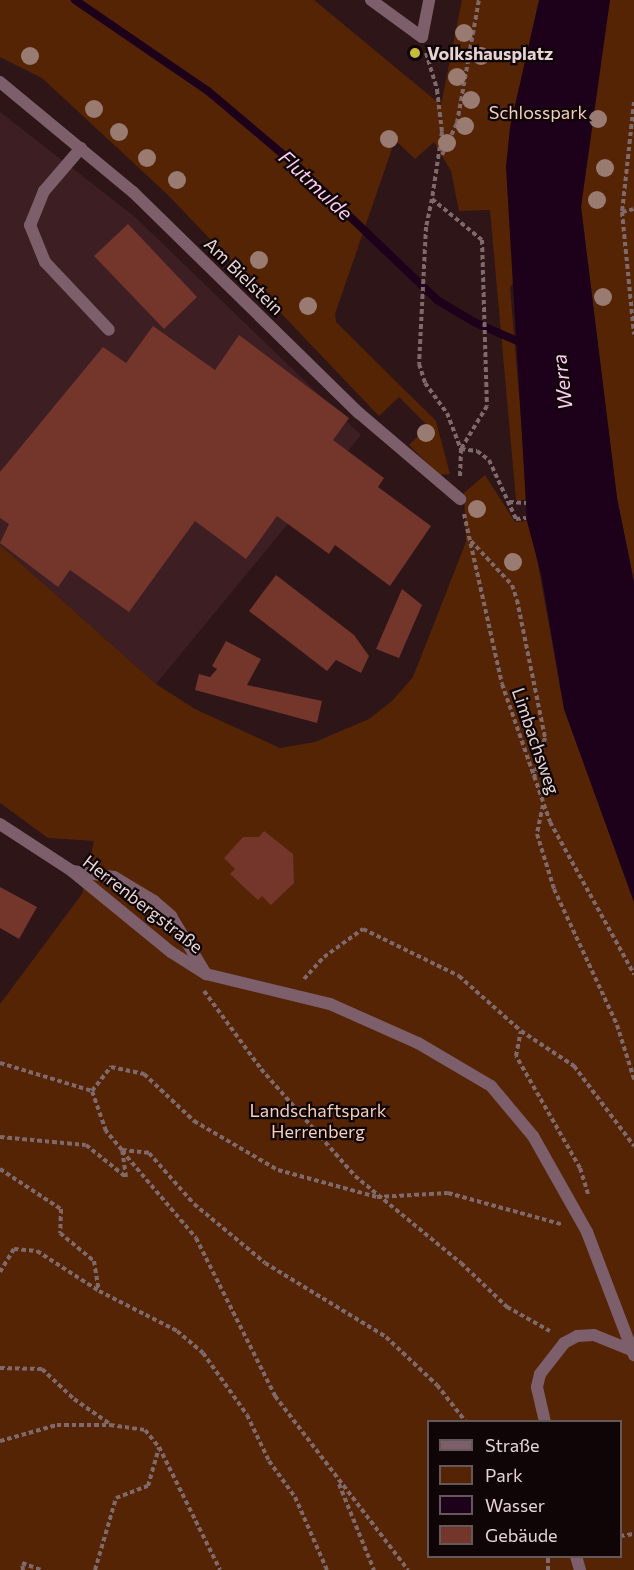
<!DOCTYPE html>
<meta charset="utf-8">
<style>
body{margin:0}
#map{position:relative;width:634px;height:1570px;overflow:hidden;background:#2e1518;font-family:Commissioner,sans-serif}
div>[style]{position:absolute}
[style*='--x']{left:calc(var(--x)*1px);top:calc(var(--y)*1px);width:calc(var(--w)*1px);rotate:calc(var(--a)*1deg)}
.built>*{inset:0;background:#3d1e23}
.green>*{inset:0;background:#552404}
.water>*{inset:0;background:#1d0019}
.stream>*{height:8px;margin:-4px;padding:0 4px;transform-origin:4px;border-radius:4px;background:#1d0019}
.building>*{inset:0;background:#74352b}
.path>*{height:4px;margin-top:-2px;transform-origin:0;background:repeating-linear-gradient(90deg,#7f696b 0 4.5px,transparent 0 7.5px)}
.lane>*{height:12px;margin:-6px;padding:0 6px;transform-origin:6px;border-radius:6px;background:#7c5f6a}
.street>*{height:12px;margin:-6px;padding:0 6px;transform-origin:6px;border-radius:6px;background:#7c5f6a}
.trees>*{width:18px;height:18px;margin:-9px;border-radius:50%;background:#9a7b72}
.dots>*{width:16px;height:16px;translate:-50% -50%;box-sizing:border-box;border:3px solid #0f0506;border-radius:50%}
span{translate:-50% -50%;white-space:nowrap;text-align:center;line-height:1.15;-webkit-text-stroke:4.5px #0f0506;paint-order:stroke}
.poi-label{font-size:18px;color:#e6d4d5;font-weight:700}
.left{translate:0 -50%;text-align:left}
.park-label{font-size:18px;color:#f3cfbc}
.street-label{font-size:18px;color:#e6d4d5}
.water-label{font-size:20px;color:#fccbf1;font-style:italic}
.legend{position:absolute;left:427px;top:1420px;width:195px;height:138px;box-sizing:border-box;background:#0f0506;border:2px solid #655859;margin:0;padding:8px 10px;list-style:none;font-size:18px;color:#e6d4d5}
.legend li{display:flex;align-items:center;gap:12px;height:30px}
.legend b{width:30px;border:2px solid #655859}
</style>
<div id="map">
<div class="built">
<div style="clip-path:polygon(0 112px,135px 217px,361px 435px,156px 684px,0 545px)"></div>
</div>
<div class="green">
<div style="clip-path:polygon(0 0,314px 0,441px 105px,462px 0,634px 0,634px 582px,617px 498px,581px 207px,510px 287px,527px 491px,526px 500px,516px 500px,490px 210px,459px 211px,451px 171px,434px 142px,415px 159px,395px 140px,335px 314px,336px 322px,436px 421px,450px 474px,439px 475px,409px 445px,428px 426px,399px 397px,379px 416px,168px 195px,42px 78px,0 57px)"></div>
<div style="clip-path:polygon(evenodd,485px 475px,515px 522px,527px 521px,532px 531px,564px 709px,634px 902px,634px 1570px,0 1570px,0 1004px,82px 894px,94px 841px,48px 838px,0 803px,0 545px,156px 684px,195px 709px,280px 748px,315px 742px,369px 719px,392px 701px,413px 677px,466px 542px,464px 493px,485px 475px,428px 1422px,620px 1422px,620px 1556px,428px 1556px,428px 1422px)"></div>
</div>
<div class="water">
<div style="clip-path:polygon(539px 0,610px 0,581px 207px,617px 498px,634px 582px,634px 902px,564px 709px,542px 578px,527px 521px,506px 167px,510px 127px)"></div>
</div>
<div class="stream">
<div style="--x:75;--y:0;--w:161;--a:34.4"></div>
<div style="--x:208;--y:91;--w:118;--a:40.2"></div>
<div style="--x:298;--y:167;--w:192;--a:43.7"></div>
<div style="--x:437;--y:300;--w:43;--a:30.7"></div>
<div style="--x:474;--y:322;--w:55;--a:23.7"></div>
</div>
<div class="building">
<div style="clip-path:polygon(128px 224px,197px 297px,164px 329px,94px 256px)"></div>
<div style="clip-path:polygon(153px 326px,215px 370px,239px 335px,349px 418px,333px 440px,384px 478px,378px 487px,431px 526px,390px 586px,335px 545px,329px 554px,277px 516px,246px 559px,195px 521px,129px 612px,70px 570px,58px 587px,0 543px,9px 524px,0 518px,0 472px,103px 347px,126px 363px)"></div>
<div style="clip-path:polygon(276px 575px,354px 635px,369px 656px,361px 673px,336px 660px,327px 671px,249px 611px)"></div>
<div style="clip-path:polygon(402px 589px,422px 605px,399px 658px,376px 649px)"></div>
<div style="clip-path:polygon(226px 641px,261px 659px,247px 685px,322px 701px,317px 723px,195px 690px,199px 674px,210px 677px,217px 669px,212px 666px)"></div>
<div style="clip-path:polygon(264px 831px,293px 854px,294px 883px,271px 905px,262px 896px,258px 900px,230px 874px,235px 869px,224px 858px,243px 837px,259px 837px)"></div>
<div style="clip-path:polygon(0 887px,37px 907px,19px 939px,0 928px)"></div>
</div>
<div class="path">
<div style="--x:426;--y:53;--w:39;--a:73"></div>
<div style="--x:437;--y:90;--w:42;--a:83.2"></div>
<div style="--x:442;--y:132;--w:68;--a:98.5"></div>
<div style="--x:432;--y:199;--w:65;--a:39.4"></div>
<div style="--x:482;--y:240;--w:166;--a:88.3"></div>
<div style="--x:487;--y:406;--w:50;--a:121.2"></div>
<div style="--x:461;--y:449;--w:28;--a:92"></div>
<div style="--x:634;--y:102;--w:111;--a:96.2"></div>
<div style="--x:622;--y:212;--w:123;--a:84.4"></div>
<div style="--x:442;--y:155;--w:35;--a:-65"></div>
<div style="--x:457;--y:123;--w:125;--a:-79.9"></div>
<div style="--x:432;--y:199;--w:29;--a:102"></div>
<div style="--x:426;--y:227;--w:137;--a:92.9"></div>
<div style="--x:419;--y:364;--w:20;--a:72"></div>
<div style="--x:425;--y:383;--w:37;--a:54"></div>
<div style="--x:447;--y:413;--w:39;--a:69"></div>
<div style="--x:461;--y:449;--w:16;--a:7"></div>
<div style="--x:477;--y:451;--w:15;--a:37"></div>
<div style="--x:489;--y:460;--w:65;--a:65.4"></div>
<div style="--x:516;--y:519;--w:10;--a:-6"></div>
<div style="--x:622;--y:212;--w:12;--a:-14"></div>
<div style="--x:509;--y:502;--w:17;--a:3"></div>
<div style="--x:464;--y:514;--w:174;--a:77.4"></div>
<div style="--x:502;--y:684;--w:146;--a:70.8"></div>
<div style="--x:550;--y:822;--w:174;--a:61.1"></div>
<div style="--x:471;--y:541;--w:60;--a:47"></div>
<div style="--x:512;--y:585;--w:16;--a:72"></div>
<div style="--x:517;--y:600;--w:141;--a:78.5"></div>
<div style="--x:545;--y:738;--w:41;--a:105.4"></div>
<div style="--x:543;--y:805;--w:30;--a:102"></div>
<div style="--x:537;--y:834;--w:58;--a:72.8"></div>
<div style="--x:554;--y:889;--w:150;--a:65.1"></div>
<div style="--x:617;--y:1025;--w:57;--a:72.5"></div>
<div style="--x:304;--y:979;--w:30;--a:-48"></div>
<div style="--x:324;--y:957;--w:48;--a:-35.7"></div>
<div style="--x:363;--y:929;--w:107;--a:26.1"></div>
<div style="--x:459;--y:976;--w:83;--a:41.6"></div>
<div style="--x:204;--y:991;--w:97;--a:53.8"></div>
<div style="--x:261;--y:1069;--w:142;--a:48.7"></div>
<div style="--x:355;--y:1176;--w:137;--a:39.4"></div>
<div style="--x:461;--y:1263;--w:64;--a:43.7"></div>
<div style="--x:507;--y:1307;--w:49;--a:29.2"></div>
<div style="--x:0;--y:1063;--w:96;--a:16.9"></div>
<div style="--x:0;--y:1137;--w:86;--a:5.3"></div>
<div style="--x:86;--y:1145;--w:51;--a:38.7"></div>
<div style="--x:126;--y:1177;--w:27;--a:-98"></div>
<div style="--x:122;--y:1150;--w:25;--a:-130"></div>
<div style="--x:106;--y:1131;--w:42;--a:-109.3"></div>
<div style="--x:92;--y:1091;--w:31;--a:-52"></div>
<div style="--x:111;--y:1067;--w:34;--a:12"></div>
<div style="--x:144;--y:1074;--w:69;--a:43.2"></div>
<div style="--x:194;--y:1121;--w:97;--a:30.3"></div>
<div style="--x:278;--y:1170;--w:103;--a:15.3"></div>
<div style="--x:377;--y:1197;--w:71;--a:-3.2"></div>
<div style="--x:448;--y:1193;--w:120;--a:15.4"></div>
<div style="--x:122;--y:1150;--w:27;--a:6"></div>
<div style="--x:149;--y:1153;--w:68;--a:48.6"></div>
<div style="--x:194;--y:1204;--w:92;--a:39.7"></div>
<div style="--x:265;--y:1263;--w:142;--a:31.4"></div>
<div style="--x:386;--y:1337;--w:70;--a:43.3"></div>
<div style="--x:437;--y:1385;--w:47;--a:51.9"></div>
<div style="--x:122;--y:1151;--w:114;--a:49.6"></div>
<div style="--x:196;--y:1238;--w:177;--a:63.4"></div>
<div style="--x:275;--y:1396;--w:219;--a:52.6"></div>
<div style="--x:0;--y:1169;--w:73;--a:33.3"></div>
<div style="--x:61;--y:1209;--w:24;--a:92"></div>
<div style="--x:60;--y:1233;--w:44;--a:39.5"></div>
<div style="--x:94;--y:1261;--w:30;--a:81"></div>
<div style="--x:588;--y:1194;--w:27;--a:-107"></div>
<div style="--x:580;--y:1168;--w:129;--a:-119.7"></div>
<div style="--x:516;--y:1056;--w:25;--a:-79"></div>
<div style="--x:521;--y:1031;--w:64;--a:33.4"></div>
<div style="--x:574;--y:1066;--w:100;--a:53.1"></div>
<div style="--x:0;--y:1272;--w:27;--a:-59"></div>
<div style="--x:14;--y:1249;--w:23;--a:5"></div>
<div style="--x:37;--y:1251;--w:74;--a:32.8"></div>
<div style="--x:99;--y:1291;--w:88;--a:27.1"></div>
<div style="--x:177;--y:1331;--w:34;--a:40"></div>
<div style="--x:203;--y:1353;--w:76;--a:54.6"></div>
<div style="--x:247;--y:1415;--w:51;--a:64.4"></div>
<div style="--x:269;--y:1461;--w:44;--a:54.2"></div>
<div style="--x:295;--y:1497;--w:80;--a:66.3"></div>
<div style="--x:0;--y:1368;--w:42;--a:1.4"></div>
<div style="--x:42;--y:1369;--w:44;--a:43.2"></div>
<div style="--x:74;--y:1399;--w:44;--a:34.8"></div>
<div style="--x:0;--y:1441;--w:59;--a:-15.7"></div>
<div style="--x:57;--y:1425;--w:53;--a:0"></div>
<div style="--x:110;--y:1425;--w:35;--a:8"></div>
<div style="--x:145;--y:1430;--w:22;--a:51"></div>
<div style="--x:159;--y:1447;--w:137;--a:63.6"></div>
<div style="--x:339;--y:1484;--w:93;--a:67.9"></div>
<div style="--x:620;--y:1536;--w:14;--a:-8"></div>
<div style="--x:23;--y:1570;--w:7;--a:-98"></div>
<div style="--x:22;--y:1563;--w:20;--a:20"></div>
<div style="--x:95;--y:1570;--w:75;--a:-73.7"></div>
<div style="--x:116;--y:1498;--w:34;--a:-21"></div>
<div style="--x:148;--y:1486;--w:40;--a:-74"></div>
<div style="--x:548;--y:1570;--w:14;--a:-90"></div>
</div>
<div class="lane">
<div style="--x:371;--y:0;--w:63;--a:36"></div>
<div style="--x:422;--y:37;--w:38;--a:-79"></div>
<div style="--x:81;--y:148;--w:57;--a:130.7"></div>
<div style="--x:44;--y:191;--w:37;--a:112"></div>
<div style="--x:30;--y:225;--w:40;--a:68"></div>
<div style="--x:45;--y:262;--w:93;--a:46.7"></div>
<div style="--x:72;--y:871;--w:42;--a:8.1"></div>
<div style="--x:114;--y:877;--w:47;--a:31"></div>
<div style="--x:154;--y:901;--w:23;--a:41"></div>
<div style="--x:171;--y:916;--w:68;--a:58.9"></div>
<div style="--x:545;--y:1422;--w:36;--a:-103"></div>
<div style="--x:537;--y:1387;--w:13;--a:-77"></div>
<div style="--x:540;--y:1374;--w:39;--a:-52"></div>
<div style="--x:564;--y:1343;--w:15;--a:-28"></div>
<div style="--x:577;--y:1336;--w:17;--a:-3"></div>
<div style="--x:594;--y:1335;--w:40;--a:22"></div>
<div style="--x:576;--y:1556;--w:15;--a:74"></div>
</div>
<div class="street">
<div style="--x:0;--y:82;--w:173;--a:39.6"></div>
<div style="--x:133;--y:192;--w:316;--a:44.4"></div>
<div style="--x:359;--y:413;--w:133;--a:40.4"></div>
<div style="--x:0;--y:824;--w:86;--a:33.1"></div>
<div style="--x:72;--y:871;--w:128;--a:39.3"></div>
<div style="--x:171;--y:952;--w:41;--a:32.2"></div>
<div style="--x:206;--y:974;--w:128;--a:13.6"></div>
<div style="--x:330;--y:1004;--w:96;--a:23.9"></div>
<div style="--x:418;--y:1043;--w:85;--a:30.5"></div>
<div style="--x:491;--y:1086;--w:65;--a:50"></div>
<div style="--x:533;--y:1136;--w:110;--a:60.6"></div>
<div style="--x:587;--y:1232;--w:132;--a:69.1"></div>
</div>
<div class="trees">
<div style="left:464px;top:33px"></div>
<div style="left:30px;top:56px"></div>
<div style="left:481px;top:56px"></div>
<div style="left:457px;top:77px"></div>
<div style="left:471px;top:100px"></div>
<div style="left:94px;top:109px"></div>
<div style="left:598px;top:119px"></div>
<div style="left:465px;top:126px"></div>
<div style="left:119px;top:132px"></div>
<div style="left:389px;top:139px"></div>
<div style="left:447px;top:143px"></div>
<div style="left:147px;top:158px"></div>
<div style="left:605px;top:168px"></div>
<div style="left:177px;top:180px"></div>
<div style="left:597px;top:200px"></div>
<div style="left:259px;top:260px"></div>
<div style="left:603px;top:297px"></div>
<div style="left:308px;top:306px"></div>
<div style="left:426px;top:433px"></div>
<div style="left:477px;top:509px"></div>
<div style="left:513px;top:562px"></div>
</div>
<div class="dots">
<div style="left:415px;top:53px;background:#c7bb3c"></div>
</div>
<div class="poi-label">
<span class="left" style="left:427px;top:53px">Volkshausplatz</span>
</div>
<div class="park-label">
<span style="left:538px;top:112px">Schlosspark</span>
<span style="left:318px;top:1121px">Landschaftspark<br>Herrenberg</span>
</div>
<div class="street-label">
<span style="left:244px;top:276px;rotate:44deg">Am Bielstein</span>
<span style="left:536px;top:741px;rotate:71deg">Limbachsweg</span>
<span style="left:143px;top:904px;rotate:38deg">Herrenbergstraße</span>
</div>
<div class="water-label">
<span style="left:316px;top:185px;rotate:43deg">Flutmulde</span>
<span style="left:562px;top:382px;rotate:-97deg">Werra</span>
</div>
<ul class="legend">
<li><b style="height:8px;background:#7c5f6a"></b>Straße</li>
<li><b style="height:16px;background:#552404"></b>Park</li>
<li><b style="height:16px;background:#1d0019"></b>Wasser</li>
<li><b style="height:16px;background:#74352b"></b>Gebäude</li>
</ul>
</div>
